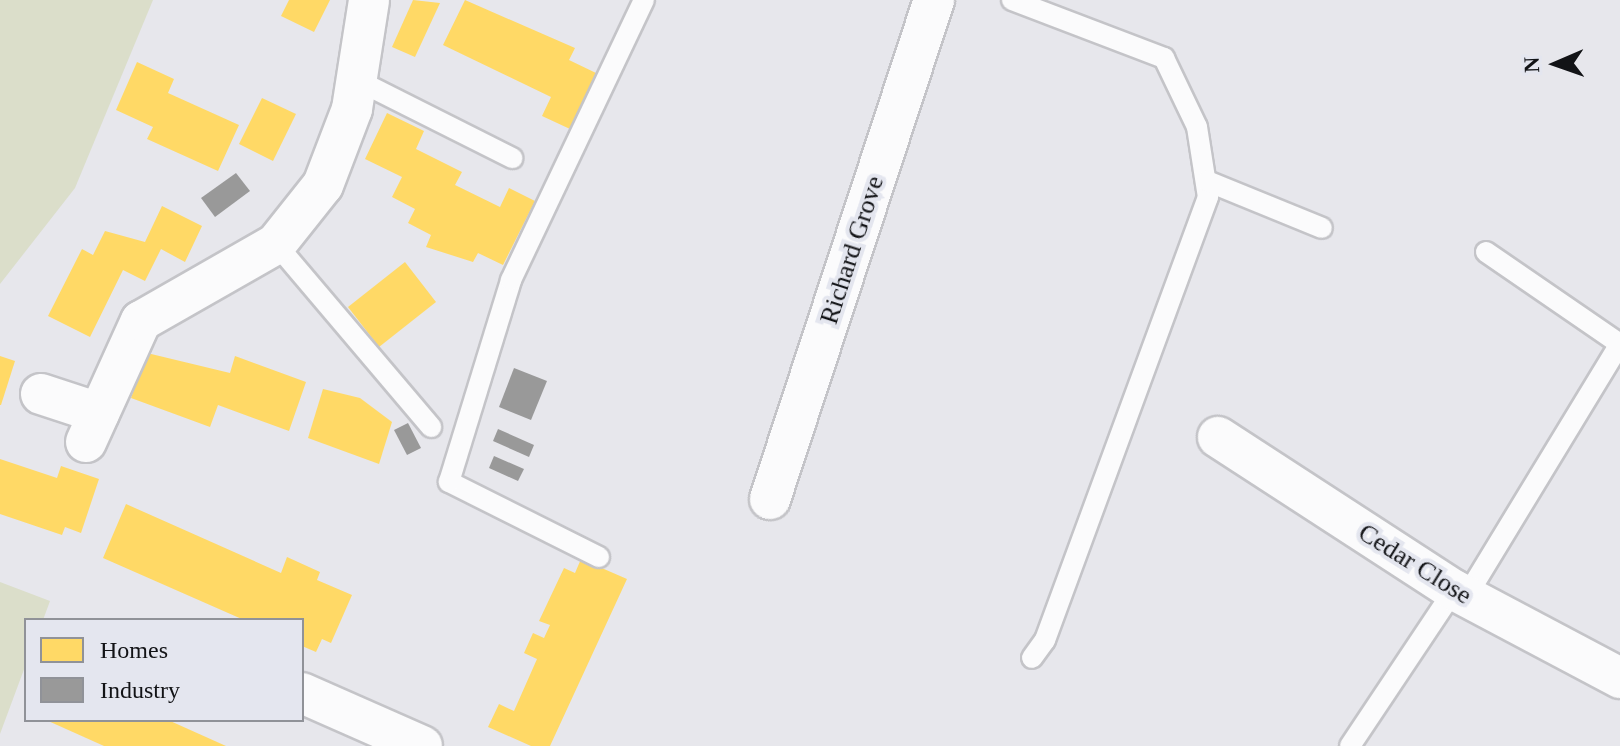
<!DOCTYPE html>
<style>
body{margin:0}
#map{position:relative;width:1620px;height:746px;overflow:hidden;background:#e7e7ec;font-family:Georgia,serif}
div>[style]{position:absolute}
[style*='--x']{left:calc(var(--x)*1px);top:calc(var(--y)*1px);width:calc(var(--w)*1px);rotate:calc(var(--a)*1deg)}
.green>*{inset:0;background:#dbdeca}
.homes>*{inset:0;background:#ffd966}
.industry>*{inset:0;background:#999}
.roads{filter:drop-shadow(2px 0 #c4c4c8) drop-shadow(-2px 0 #c4c4c8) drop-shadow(0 2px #c4c4c8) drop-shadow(0 -2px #c4c4c8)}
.service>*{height:20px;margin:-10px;padding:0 10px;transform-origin:10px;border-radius:10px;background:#fbfbfc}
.minor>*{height:40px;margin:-20px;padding:0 20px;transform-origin:20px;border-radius:20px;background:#fbfbfc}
span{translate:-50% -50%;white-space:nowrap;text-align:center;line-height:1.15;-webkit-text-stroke:8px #e4e6ef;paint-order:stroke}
.street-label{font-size:26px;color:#121316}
.legend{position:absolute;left:24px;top:618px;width:280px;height:104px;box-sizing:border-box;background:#e4e6ef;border:2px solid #909298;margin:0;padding:10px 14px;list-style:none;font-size:24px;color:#121316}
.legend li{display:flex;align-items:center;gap:16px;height:40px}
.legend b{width:40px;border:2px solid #909298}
.north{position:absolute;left:1516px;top:24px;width:80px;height:80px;-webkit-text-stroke:6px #e4e6ef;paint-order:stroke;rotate:268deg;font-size:22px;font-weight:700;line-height:32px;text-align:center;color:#121316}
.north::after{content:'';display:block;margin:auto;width:28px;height:36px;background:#121316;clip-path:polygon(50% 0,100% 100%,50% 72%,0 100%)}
</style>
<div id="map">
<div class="green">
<div style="clip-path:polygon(0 0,153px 0,75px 188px,0 284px)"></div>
<div style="clip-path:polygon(0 582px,50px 601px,43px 620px,26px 620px,26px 664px,0 734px)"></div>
</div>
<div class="homes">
<div style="clip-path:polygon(289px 0,330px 0,314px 32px,281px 16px)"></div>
<div style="clip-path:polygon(413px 0,440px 3px,415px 57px,392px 47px)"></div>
<div style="clip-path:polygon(465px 0,575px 48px,569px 60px,596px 73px,570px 129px,542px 116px,551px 97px,443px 45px)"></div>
<div style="clip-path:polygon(137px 62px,174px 79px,168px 93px,239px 125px,218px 171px,147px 139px,153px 127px,116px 110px)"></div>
<div style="clip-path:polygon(262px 98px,296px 114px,273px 161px,239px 144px)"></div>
<div style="clip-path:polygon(387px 113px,424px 131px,416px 149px,462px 172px,455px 185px,500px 207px,509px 188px,535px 201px,503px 265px,478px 253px,473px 262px,426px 247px,431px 235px,408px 223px,415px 209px,392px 197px,402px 177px,365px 159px)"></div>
<div style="clip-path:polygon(162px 206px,202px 226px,185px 262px,161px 249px,145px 281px,123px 270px,90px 337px,48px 316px,82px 249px,93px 255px,105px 231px,145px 242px)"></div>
<div style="clip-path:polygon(405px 262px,436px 302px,379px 347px,348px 307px)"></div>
<div style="clip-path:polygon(147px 353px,230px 373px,235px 356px,306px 382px,289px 431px,218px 405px,210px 427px,131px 398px)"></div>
<div style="clip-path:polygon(0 356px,15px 361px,1px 405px,0 405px)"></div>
<div style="clip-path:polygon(323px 389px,360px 398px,392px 422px,379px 464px,308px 438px)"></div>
<div style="clip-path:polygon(0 459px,57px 478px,61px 466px,99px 479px,81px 533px,65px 527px,62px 535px,0 514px)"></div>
<div style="clip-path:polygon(126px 504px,281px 573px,287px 557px,320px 572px,317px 580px,352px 595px,331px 643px,322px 639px,316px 652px,302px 646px,302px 620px,244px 620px,103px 558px)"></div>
<div style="clip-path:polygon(581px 559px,627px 579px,550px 746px,531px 746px,488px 727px,499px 704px,514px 711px,537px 659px,524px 653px,533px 633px,544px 638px,550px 625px,539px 621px,564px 568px,575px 573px)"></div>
<div style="clip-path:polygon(46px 720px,168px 720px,226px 746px,104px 746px)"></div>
</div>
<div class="industry">
<div style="clip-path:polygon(236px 173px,250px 191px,215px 217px,201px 198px)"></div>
<div style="clip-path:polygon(514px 368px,547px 381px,531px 420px,499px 407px)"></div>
<div style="clip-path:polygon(408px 423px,421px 448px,407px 455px,394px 430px)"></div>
<div style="clip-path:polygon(498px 429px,534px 445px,529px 457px,493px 441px)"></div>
<div style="clip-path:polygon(494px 456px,524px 469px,518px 481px,489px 468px)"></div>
</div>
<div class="roads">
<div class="service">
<div style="--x:1012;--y:0;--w:163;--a:20.9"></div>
<div style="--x:1164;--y:58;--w:76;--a:64.4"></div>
<div style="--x:1197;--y:127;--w:71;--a:81.1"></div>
<div style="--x:1208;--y:197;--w:472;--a:110.2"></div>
<div style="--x:1045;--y:640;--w:22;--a:126"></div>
<div style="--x:357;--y:80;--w:174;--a:26.7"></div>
<div style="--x:1207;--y:181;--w:124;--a:22.2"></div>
<div style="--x:276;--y:244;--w:240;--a:49.7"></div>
<div style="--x:1486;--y:252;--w:163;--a:34.5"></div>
<div style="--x:599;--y:557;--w:168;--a:-153.4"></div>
<div style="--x:449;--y:482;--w:211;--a:-72.9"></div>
<div style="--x:511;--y:280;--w:310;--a:-64.6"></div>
<div style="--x:1466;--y:597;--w:296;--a:-58.7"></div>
<div style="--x:1350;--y:746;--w:187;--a:-56.3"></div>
</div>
<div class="minor">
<div style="--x:41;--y:394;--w:61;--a:18.1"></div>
<div style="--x:1218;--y:437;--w:281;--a:33"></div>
<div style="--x:1454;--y:590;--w:188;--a:27.9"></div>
<div style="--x:86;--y:442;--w:133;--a:-65.6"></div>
<div style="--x:141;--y:321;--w:155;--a:-29.7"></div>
<div style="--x:276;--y:244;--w:75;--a:-51.5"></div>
<div style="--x:323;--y:185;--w:81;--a:-69.1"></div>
<div style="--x:352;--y:109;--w:110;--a:-81.1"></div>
<div style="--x:770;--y:499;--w:525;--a:-71.81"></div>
<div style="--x:302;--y:693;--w:131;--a:23.8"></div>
</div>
</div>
<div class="street-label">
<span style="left:852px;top:250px;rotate:-72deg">Richard Grove</span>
<span style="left:1415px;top:564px;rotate:32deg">Cedar Close</span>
</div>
<ul class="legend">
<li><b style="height:22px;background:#ffd966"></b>Homes</li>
<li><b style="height:22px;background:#999"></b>Industry</li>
</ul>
<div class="north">N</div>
</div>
